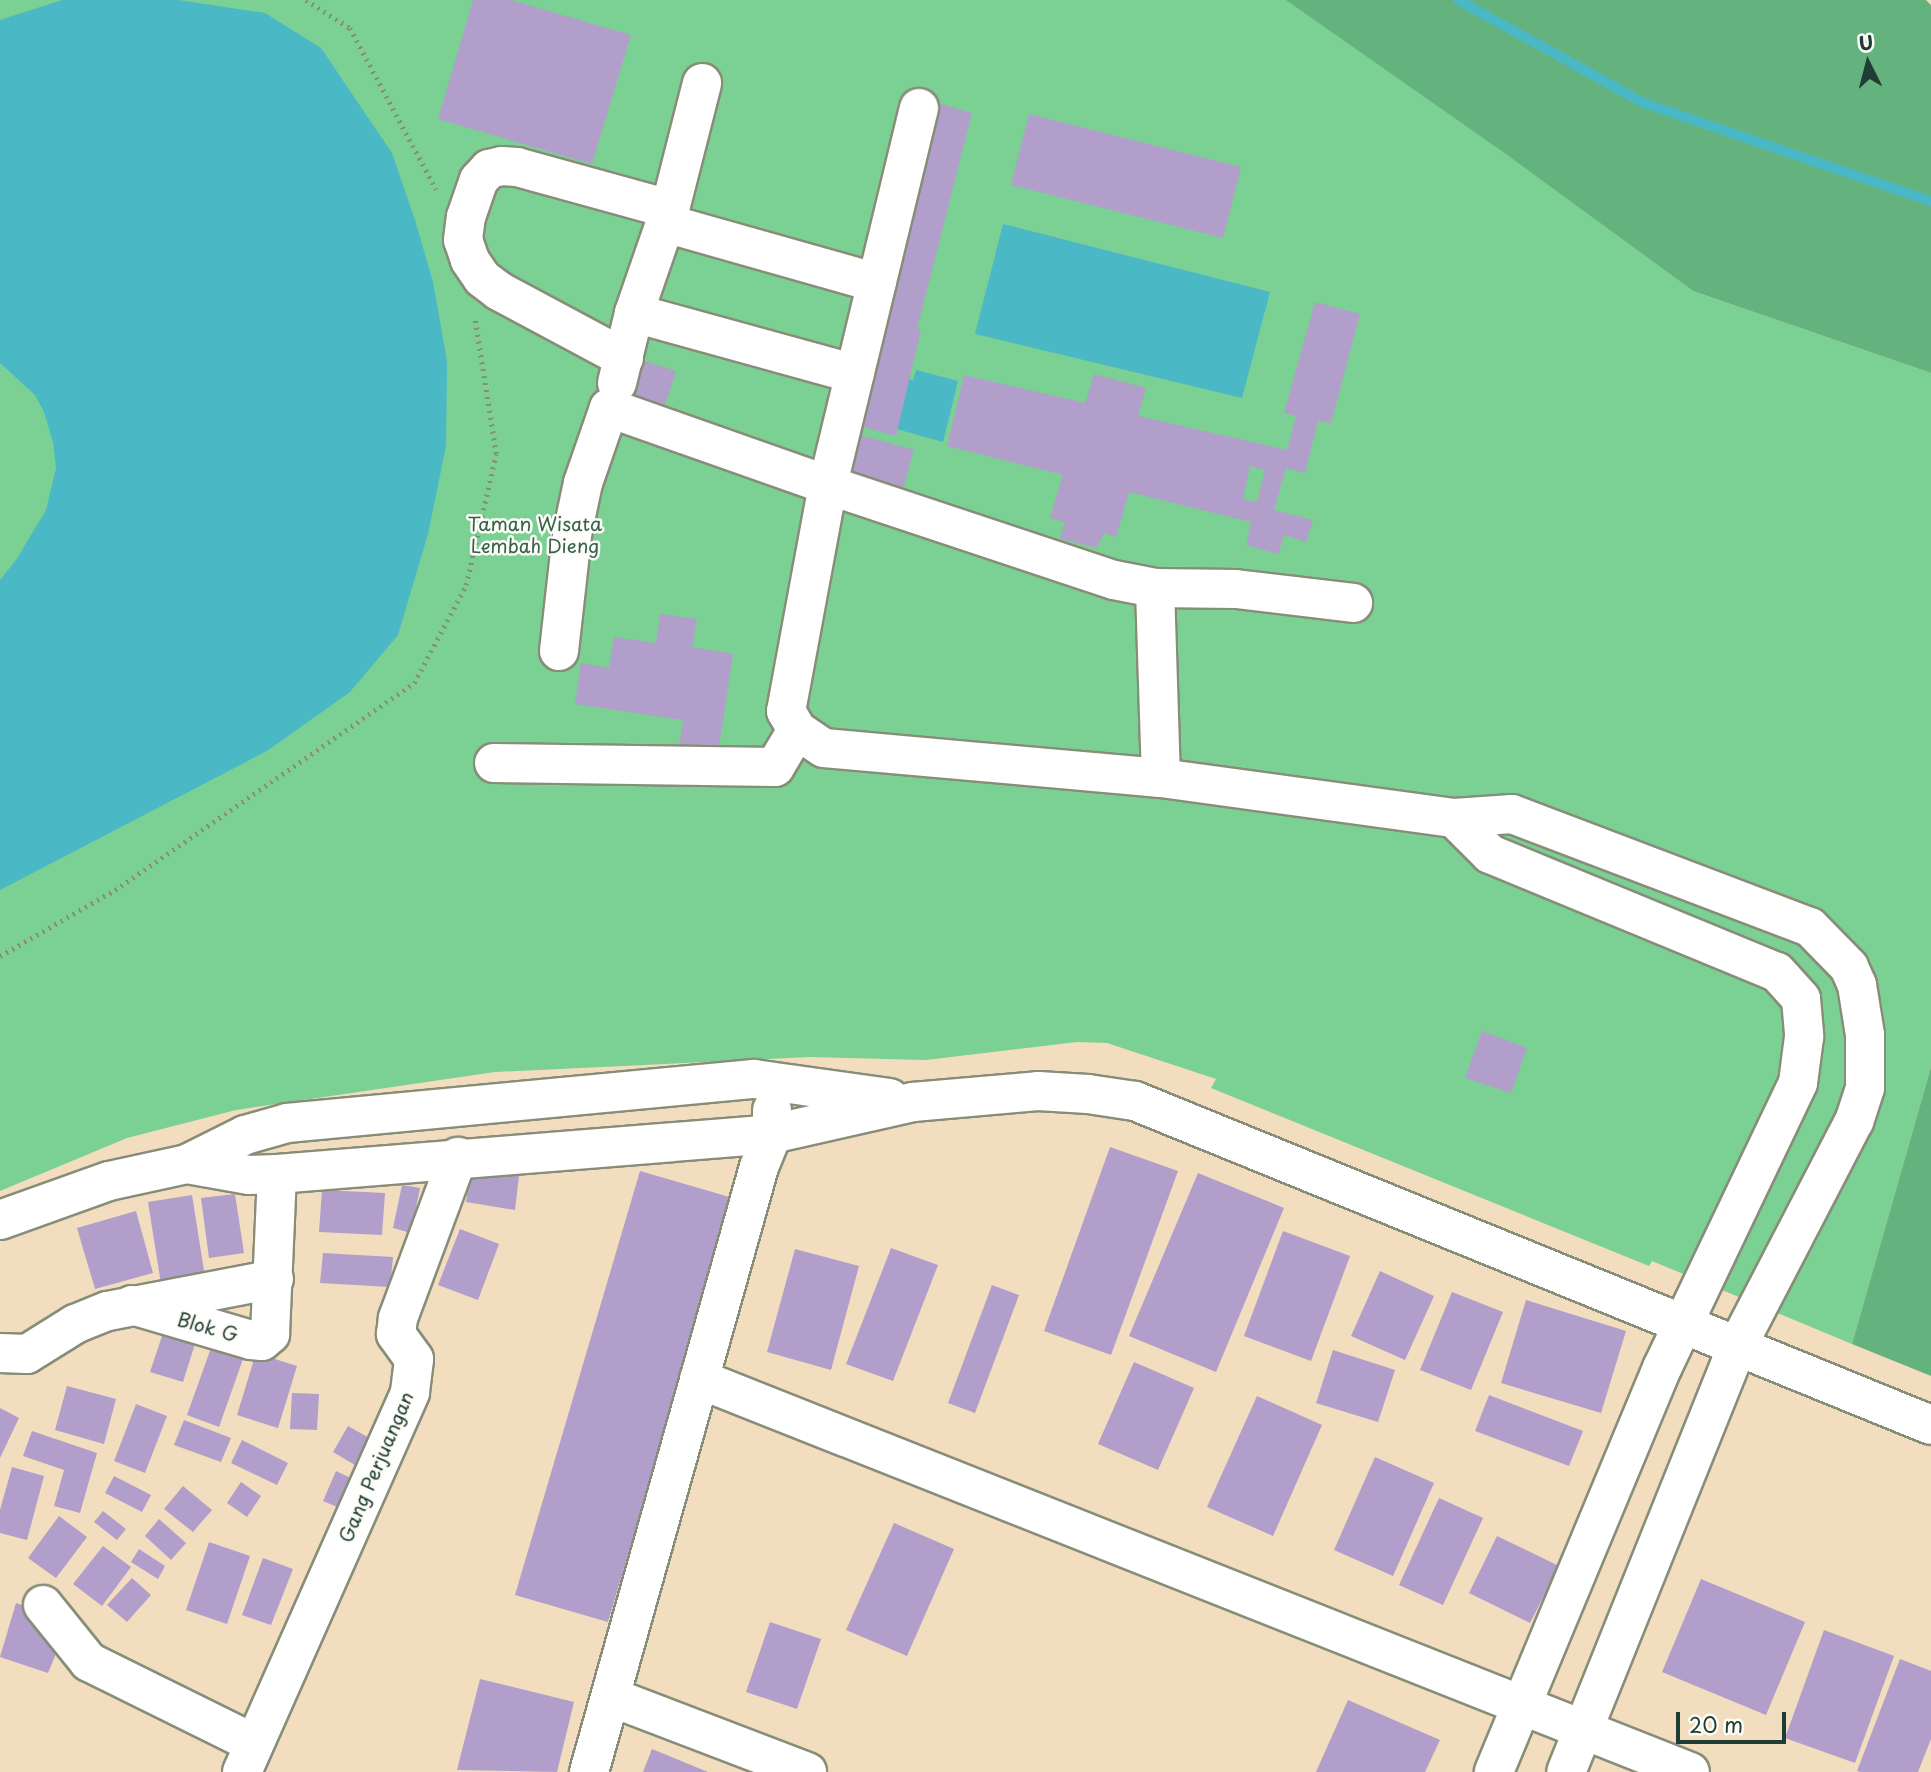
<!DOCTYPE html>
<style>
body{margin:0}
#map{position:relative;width:1931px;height:1772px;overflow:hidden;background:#f2ddbe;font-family:"Playpen Sans",sans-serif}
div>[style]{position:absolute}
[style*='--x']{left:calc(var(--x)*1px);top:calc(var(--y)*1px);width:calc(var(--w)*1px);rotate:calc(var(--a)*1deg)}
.green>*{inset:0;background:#7bd094}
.forest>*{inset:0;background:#64b27e}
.water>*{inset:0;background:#4bb8c6}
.stream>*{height:10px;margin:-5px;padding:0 5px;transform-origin:5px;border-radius:5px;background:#4bb8c6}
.building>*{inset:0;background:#b19eca}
.path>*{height:4.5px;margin-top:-2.25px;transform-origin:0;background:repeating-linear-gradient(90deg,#888d79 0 2px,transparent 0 7px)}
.roads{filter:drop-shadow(2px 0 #888d79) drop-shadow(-2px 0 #888d79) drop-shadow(0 2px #888d79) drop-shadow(0 -2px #888d79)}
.minor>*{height:38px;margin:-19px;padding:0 19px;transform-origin:19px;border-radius:19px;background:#fff}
span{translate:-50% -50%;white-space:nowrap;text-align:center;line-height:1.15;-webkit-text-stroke:5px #fdfcf7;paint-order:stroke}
.park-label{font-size:19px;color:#36624c}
.street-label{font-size:19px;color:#1f3d34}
.north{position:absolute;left:1833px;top:28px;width:70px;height:70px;-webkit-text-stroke:5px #fdfcf7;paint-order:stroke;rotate:354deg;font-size:19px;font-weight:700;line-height:28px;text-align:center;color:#1f3d34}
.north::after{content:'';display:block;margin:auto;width:24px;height:32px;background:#1f3d34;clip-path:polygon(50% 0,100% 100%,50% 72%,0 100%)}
.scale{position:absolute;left:1676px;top:1712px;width:110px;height:32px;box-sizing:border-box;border:4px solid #1f3d34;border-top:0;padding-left:9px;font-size:21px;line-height:24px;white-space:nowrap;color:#1f3d34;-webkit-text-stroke:5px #fdfcf7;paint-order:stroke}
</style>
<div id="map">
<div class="green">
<div style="clip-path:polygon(0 0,1297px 0,1693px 291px,1931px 373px,1931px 1067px,1852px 1344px,1652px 1261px,1649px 1266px,1211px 1088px,1216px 1079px,1107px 1043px,1077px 1042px,926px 1060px,809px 1057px,495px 1072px,236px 1110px,127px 1138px,0 1191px)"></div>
</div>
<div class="forest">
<div style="clip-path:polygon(1286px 0,1926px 0,1931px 5px,1931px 373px,1693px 291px,1506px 154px)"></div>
<div style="clip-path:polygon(1931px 1067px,1931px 1376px,1852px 1344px)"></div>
</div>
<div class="water">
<div style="clip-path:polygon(62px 0,179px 0,265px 13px,321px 48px,392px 153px,415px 220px,433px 282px,447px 361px,446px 446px,428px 534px,398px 635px,350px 692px,267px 751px,0 890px,0 580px,16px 560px,46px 510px,56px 468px,53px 442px,44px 412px,35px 395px,0 363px,0 20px)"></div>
<div style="clip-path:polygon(1003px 224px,1270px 292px,1242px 398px,975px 334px)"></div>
<div style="clip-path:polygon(916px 370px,958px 381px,943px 442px,893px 428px,905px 378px,913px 380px)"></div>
</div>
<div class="stream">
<div style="--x:1458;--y:0;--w:213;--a:29"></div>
<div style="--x:1644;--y:103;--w:303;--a:18.9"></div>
</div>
<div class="building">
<div style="clip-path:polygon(473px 0,511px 0,631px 35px,592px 164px,438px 119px)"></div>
<div style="clip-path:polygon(938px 103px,972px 113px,917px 329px,921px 330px,896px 436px,860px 426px,876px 332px)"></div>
<div style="clip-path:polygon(1029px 114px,1241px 167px,1223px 238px,1011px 185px)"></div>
<div style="clip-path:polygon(evenodd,1315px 302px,1360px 314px,1331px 423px,1318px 421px,1305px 473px,1286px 468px,1274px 510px,1313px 520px,1306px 542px,1284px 535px,1278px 554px,1246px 545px,1251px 522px,1129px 492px,1116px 537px,1104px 533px,1097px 548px,1060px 539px,1065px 522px,1050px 518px,1063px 475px,947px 446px,964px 375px,1085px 403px,1094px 374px,1146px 388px,1138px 416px,1287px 450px,1296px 416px,1284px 413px,1315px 302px,1250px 466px,1265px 470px,1257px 502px,1243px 499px,1250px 466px)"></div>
<div style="clip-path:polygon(644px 361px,676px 371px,664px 409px,631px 399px)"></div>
<div style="clip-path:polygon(860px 435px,914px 450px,902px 492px,848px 477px)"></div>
<div style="clip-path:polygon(660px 614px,697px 619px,692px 647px,733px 654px,718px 754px,679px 748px,683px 720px,575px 704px,581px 663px,609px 668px,614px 637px,656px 643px)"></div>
<div style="clip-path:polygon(1482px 1031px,1527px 1048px,1511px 1093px,1465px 1078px)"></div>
<div style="clip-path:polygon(1110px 1147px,1178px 1171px,1111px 1355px,1044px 1331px)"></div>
<div style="clip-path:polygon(471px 1169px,519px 1176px,515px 1210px,466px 1202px)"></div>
<div style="clip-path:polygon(640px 1171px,733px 1198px,608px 1622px,515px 1595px)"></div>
<div style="clip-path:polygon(1198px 1173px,1284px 1208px,1216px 1372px,1129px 1336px)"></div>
<div style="clip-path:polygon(402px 1185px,420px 1188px,411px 1233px,393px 1228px)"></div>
<div style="clip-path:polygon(322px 1190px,385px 1193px,382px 1235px,319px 1232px)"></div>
<div style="clip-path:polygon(235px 1194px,244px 1253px,209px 1258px,201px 1198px)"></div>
<div style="clip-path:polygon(192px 1195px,205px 1277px,161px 1284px,148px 1202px)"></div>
<div style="clip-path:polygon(136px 1211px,153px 1273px,95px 1289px,77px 1228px)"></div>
<div style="clip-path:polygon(460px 1229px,499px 1244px,478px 1300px,438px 1285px)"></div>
<div style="clip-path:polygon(1283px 1231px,1350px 1256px,1311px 1361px,1244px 1336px)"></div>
<div style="clip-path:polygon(891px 1248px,938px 1265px,893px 1381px,846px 1364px)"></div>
<div style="clip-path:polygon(795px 1249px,859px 1266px,831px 1370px,767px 1352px)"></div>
<div style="clip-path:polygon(323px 1253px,393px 1257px,390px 1287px,320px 1283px)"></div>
<div style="clip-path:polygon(1380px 1271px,1434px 1296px,1405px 1360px,1351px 1336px)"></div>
<div style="clip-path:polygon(992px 1285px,1019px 1295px,975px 1413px,948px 1403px)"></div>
<div style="clip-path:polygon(1452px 1292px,1503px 1312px,1471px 1390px,1420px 1370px)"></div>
<div style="clip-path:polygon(1526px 1300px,1626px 1331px,1601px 1413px,1501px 1383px)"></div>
<div style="clip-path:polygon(167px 1321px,199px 1331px,183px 1382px,150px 1372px)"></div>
<div style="clip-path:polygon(211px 1348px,243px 1359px,219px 1427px,187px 1415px)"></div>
<div style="clip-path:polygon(1333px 1350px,1395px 1370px,1378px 1422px,1316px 1403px)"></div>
<div style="clip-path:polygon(256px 1353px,297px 1366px,278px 1428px,237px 1415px)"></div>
<div style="clip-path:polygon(1134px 1362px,1194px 1388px,1158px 1470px,1098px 1444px)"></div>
<div style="clip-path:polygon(67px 1386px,116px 1399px,104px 1444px,55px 1430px)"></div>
<div style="clip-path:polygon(292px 1393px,319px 1394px,317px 1430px,290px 1429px)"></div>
<div style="clip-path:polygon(1489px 1395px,1583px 1431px,1569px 1466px,1475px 1431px)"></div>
<div style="clip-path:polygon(1257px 1396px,1322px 1425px,1273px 1536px,1207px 1507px)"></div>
<div style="clip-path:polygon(136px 1404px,167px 1416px,145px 1473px,114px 1461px)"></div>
<div style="clip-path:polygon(0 1408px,19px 1418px,0 1458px)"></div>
<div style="clip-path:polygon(184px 1420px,231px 1438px,221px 1462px,174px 1445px)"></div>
<div style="clip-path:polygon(348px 1426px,380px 1444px,365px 1471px,333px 1452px)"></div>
<div style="clip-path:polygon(32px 1431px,97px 1453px,80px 1513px,54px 1506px,64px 1470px,23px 1456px)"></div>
<div style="clip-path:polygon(242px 1440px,288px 1463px,277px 1485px,231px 1463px)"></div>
<div style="clip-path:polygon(1375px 1457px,1434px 1483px,1393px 1576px,1334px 1550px)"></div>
<div style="clip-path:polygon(12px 1467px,44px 1476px,27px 1540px,0 1533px,0 1510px)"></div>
<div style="clip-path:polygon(336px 1471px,361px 1483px,349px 1512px,323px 1501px)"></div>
<div style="clip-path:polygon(114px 1476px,151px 1495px,142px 1512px,105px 1493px)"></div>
<div style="clip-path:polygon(241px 1482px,261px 1496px,247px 1517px,227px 1503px)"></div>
<div style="clip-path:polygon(183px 1486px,212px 1510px,193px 1532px,164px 1509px)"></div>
<div style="clip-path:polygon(1439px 1498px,1483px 1518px,1443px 1605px,1399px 1585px)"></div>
<div style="clip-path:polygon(103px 1511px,126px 1529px,117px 1540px,94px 1522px)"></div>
<div style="clip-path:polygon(59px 1516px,87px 1537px,56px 1578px,28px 1558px)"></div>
<div style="clip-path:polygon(159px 1519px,186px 1543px,171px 1560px,145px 1536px)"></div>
<div style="clip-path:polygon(894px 1523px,954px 1549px,907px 1656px,846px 1630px)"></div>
<div style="clip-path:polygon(1497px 1536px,1559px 1566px,1530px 1623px,1469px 1593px)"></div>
<div style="clip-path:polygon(209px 1542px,250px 1556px,227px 1624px,186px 1610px)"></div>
<div style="clip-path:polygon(103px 1546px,131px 1567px,102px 1606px,73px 1584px)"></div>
<div style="clip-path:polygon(139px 1549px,165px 1566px,158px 1579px,131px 1562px)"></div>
<div style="clip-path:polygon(263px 1558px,293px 1569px,271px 1625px,242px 1615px)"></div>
<div style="clip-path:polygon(132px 1578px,151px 1595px,127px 1622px,107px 1605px)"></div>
<div style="clip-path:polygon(1701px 1579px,1805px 1622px,1766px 1715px,1662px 1672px)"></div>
<div style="clip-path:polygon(16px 1603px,69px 1622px,48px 1673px,0 1657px)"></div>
<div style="clip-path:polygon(770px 1622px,821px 1639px,797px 1709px,746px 1692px)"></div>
<div style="clip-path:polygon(1824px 1630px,1894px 1656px,1855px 1763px,1785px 1738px)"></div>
<div style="clip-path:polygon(1900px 1659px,1931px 1671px,1931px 1739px,1918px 1772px,1861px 1772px,1857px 1771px)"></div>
<div style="clip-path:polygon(480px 1679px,574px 1702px,557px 1772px,457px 1770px)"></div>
<div style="clip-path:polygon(1348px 1700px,1440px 1740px,1425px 1772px,1316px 1772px)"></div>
<div style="clip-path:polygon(652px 1749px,708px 1772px,643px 1772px)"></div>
</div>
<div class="path">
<div style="--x:306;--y:0;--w:52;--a:32.5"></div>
<div style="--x:350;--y:28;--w:183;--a:61.9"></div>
<div style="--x:0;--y:956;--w:133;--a:-29.9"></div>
<div style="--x:115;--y:890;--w:364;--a:-34.7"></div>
<div style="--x:414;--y:683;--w:111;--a:-62"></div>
<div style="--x:466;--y:585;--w:134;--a:-77.1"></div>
<div style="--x:496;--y:454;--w:136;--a:-98.9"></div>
</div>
<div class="roads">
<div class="minor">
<div style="--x:919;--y:108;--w:388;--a:103.6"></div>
<div style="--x:828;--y:485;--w:301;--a:18.4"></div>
<div style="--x:1114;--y:580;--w:42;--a:11"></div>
<div style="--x:1155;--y:588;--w:190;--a:88.2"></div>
<div style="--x:665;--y:223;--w:220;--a:15.8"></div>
<div style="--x:634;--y:313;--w:229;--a:15.4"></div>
<div style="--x:624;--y:358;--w:142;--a:-151.8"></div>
<div style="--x:499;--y:291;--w:21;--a:-143"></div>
<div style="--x:482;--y:278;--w:22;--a:-124"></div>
<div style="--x:470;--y:260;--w:21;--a:-109"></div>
<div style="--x:463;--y:240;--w:23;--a:-83"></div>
<div style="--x:466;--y:217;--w:39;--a:-71"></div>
<div style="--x:479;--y:180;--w:15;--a:-48"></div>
<div style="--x:489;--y:169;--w:13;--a:-13"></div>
<div style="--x:502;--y:166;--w:15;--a:4"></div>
<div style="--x:517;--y:167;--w:159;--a:15.4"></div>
<div style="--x:617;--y:383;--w:72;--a:-76.3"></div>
<div style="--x:634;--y:313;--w:110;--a:-70.9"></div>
<div style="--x:670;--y:209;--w:130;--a:-75.7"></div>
<div style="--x:1155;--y:588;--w:81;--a:0.7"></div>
<div style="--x:1236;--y:589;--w:118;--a:6.8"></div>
<div style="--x:559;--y:651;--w:117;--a:-83.6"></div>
<div style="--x:572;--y:535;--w:53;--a:-78.1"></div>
<div style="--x:583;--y:483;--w:79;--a:-70.9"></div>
<div style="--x:609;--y:408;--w:232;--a:19.4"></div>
<div style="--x:828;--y:485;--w:230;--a:100.5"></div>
<div style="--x:786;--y:711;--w:22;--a:60"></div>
<div style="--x:797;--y:730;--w:32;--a:34"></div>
<div style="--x:824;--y:748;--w:338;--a:5.1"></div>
<div style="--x:1161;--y:778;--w:296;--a:7.8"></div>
<div style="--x:1454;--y:818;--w:58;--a:-3.9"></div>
<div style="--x:1512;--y:814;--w:319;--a:20.8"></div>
<div style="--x:1810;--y:927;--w:56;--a:45.7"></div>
<div style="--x:1849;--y:967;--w:20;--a:66"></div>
<div style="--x:1857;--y:985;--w:51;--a:80.9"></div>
<div style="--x:1865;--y:1035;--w:53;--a:90"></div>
<div style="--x:1865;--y:1088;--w:35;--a:108"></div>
<div style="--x:1854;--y:1121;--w:254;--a:117.4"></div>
<div style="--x:1737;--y:1347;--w:458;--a:111.9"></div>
<div style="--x:494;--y:763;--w:281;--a:0.8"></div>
<div style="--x:775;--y:767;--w:43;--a:-59.3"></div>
<div style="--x:1454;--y:818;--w:51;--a:45"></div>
<div style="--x:1490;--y:854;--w:310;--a:22.4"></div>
<div style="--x:1777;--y:972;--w:36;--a:48"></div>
<div style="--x:1801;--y:999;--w:38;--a:85"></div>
<div style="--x:1804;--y:1037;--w:46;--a:97.4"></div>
<div style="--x:1798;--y:1083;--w:316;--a:115.5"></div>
<div style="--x:1662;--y:1368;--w:438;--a:112.6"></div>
<div style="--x:187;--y:1164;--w:63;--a:10.1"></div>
<div style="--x:249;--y:1175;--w:28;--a:-2"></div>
<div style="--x:277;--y:1174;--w:497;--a:-4.6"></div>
<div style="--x:772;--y:1134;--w:145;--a:-12.8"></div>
<div style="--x:913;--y:1102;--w:125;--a:-5"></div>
<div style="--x:1038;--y:1091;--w:50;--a:3.4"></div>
<div style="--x:1088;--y:1094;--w:48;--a:8.5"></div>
<div style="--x:1135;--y:1101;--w:859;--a:22.15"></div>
<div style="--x:0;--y:1220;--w:116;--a:-19.7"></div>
<div style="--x:109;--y:1181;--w:80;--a:-12.3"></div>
<div style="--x:187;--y:1164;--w:65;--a:-26.6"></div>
<div style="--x:245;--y:1135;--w:44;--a:-15.9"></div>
<div style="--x:287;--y:1123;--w:469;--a:-5.4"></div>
<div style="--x:754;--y:1079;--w:137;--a:8"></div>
<div style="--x:132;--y:1305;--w:124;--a:16.4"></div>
<div style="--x:251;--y:1340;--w:11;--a:5"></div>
<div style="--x:262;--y:1341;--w:11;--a:-41"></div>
<div style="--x:270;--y:1334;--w:160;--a:-87.5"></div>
<div style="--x:0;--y:1353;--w:27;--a:2"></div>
<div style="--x:27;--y:1354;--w:57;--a:-32"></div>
<div style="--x:75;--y:1324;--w:35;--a:-22"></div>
<div style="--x:108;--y:1311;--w:169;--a:-10.9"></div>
<div style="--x:699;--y:1379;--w:1066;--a:21.63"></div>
<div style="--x:43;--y:1605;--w:73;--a:51.1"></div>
<div style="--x:89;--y:1662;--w:183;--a:26.3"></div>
<div style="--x:611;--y:1697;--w:210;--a:20.9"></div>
<div style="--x:242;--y:1772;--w:415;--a:-66.1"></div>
<div style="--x:410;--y:1392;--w:33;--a:-83"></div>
<div style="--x:414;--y:1359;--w:31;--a:-126"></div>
<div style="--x:396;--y:1334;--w:16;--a:-83"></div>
<div style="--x:398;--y:1318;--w:172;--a:-69.6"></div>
<div style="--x:589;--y:1772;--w:628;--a:-74.31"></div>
<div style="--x:759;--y:1167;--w:35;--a:-68"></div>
<div style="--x:772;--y:1134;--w:24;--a:-90"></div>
</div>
</div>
<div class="park-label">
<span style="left:535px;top:535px">Taman Wisata<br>Lembah Dieng</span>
</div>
<div class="street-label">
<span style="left:208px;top:1327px;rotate:16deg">Blok G</span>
<span style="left:376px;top:1467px;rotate:-67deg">Gang Perjuangan</span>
</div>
<div class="north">U</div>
<div class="scale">20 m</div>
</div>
